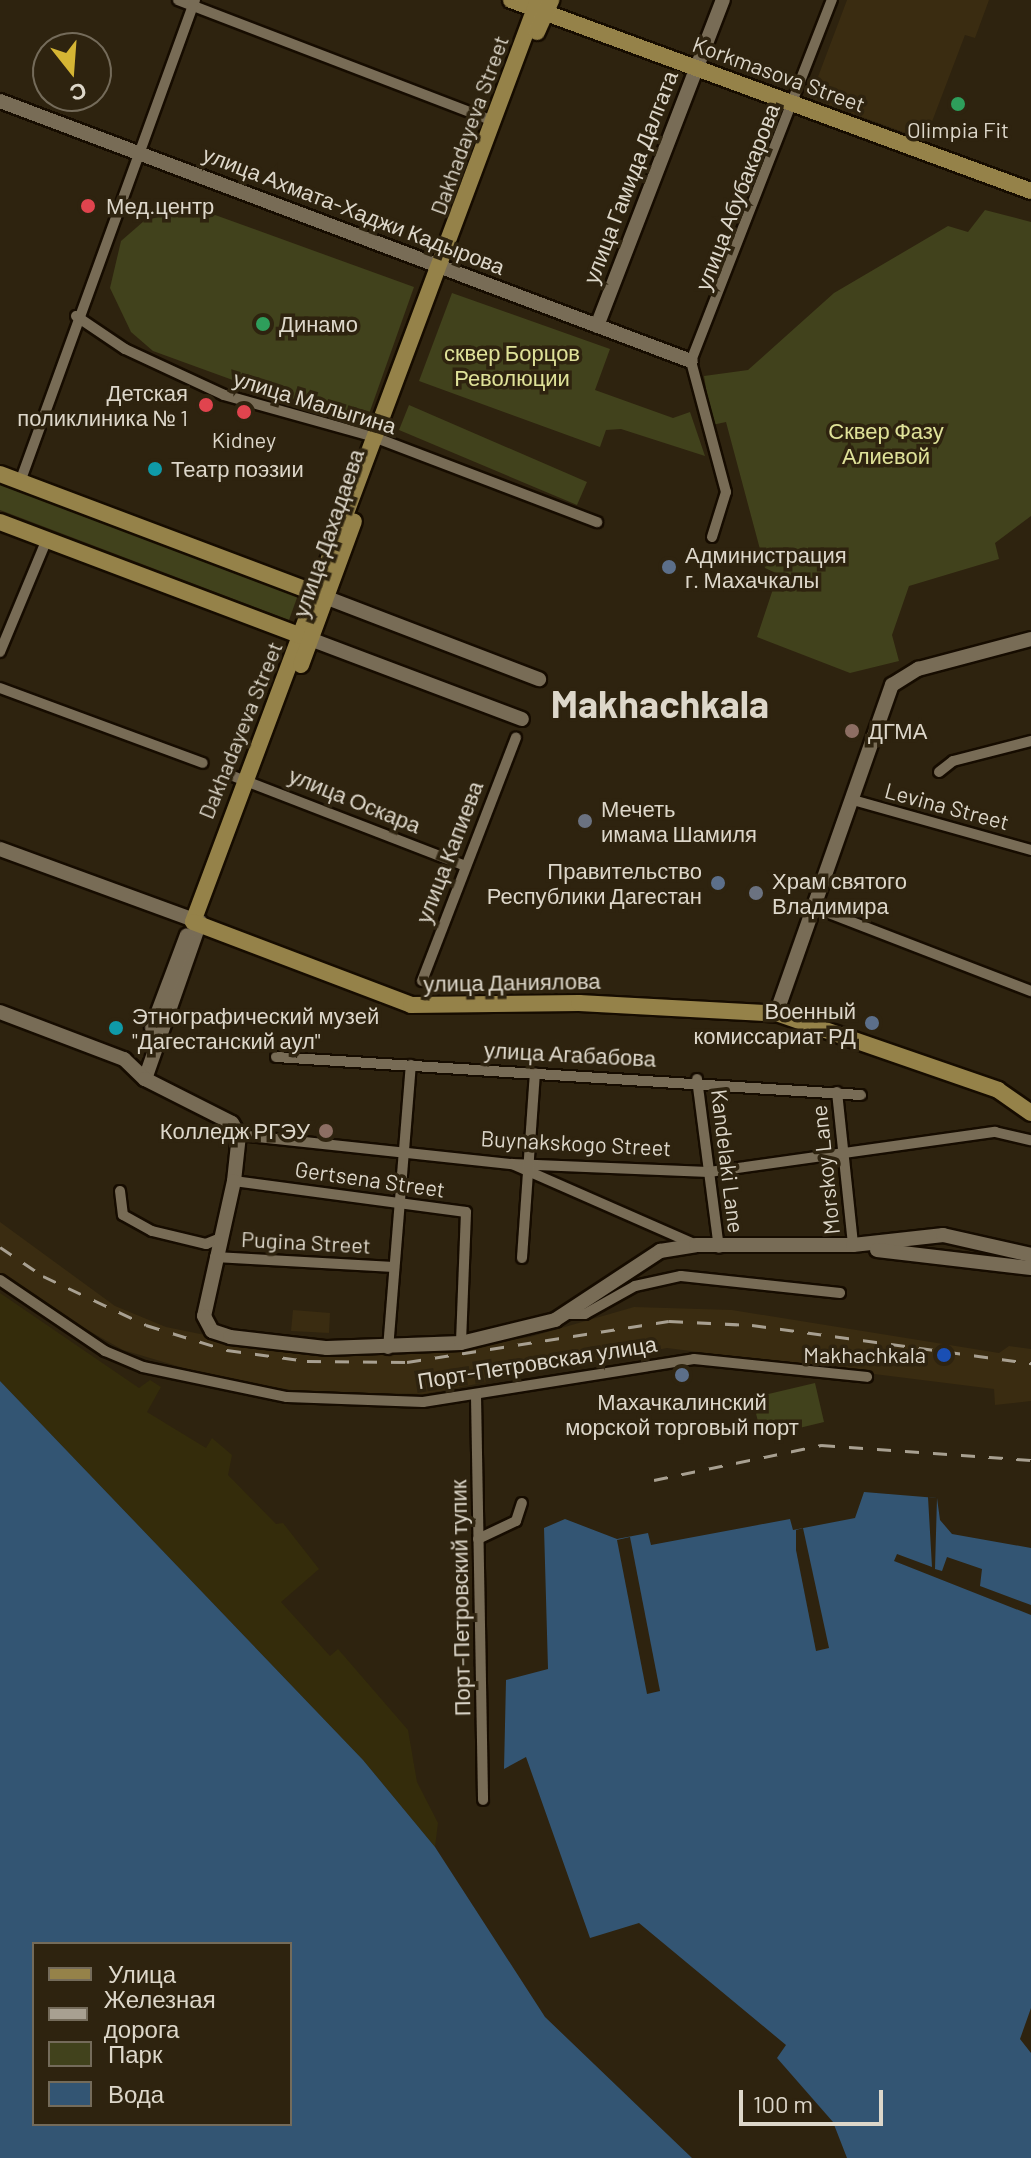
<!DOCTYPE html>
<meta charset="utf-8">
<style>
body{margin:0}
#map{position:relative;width:1031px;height:2158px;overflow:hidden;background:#2e230f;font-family:Barlow,sans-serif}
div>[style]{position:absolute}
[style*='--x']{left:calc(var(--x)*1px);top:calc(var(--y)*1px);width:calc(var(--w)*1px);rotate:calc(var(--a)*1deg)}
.built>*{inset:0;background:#3a2c11}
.green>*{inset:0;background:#41421c}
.sand>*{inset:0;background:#342c0b}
.water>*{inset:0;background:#335573}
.pier>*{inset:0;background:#2e230f}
.roads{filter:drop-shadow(2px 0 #160c00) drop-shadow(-2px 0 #160c00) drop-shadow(0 2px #160c00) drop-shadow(0 -2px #160c00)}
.minor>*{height:10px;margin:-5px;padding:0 5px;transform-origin:5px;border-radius:5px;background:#786c56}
.tertiary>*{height:14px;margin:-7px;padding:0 7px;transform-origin:7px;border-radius:7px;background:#786c56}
.secondary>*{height:14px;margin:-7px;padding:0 7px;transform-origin:7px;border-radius:7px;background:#786c56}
.primary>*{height:16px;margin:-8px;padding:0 8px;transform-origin:8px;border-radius:8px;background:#958249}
.rail>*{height:3px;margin-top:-1.5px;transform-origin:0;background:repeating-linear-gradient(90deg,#a8a091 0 14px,transparent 0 28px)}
.dots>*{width:22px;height:22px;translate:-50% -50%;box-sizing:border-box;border:4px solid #2e230f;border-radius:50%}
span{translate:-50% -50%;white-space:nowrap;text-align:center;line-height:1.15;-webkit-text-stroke:7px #2e230f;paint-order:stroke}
.street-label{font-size:22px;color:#ddd7ca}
.poi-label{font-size:22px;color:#ddd7ca}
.left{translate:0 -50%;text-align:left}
.right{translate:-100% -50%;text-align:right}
.park-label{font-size:22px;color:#dfe299}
.town-label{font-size:38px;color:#ddd7ca;font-weight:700}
.legend{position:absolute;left:32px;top:1942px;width:260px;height:184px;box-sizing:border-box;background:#2e230f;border:2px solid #746b5a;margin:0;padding:10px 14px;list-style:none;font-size:24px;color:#ddd7ca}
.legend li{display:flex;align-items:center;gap:16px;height:40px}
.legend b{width:40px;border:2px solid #746b5a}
.north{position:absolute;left:32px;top:32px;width:80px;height:80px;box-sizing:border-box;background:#2e230f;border:2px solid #746b5a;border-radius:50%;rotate:163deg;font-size:22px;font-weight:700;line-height:32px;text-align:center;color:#ddd7ca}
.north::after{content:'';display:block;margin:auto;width:28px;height:36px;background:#d5b534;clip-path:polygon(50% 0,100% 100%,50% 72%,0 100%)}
.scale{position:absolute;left:739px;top:2090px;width:144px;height:36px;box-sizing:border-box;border:4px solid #ddd7ca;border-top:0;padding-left:10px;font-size:24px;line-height:28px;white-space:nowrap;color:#ddd7ca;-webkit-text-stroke:6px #2e230f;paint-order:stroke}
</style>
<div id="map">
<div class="built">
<div style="clip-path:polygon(847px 0,989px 0,975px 38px,965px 35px,925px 140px,810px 98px)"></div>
<div style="clip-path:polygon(0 1222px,115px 1306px,166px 1327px,249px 1344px,404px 1355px,530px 1337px,634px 1307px,732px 1310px,999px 1353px,1009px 1346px,1031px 1349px,1031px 1401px,995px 1405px,994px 1389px,667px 1348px,424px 1394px,306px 1392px,224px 1380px,123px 1350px,43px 1305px,0 1274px)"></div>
<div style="clip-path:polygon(293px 1310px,330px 1313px,329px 1333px,291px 1331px)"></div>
</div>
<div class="green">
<div style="clip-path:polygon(193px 207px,414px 287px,364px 428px,153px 351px,131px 332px,110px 288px,121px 241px,144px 221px)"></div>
<div style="clip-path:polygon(985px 210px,1031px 222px,1031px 516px,995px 543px,999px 559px,909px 586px,892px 635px,899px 661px,850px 673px,757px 637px,778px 574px,765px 568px,726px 422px,712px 425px,704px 376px,748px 370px,834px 293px,948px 226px,968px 232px)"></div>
<div style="clip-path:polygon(452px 293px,610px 349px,595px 390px,673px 418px,690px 412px,705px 456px,621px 429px,606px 430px,600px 447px,419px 381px)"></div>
<div style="clip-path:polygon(409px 405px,587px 482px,577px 505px,399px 430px)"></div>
<div style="clip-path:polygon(0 482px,298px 595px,289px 620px,0 510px)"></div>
<div style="clip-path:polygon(815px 1383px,824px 1422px,762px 1437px,752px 1398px)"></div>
</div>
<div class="sand">
<div style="clip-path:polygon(0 1293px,139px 1388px,150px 1380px,161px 1387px,147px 1412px,206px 1448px,212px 1438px,232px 1455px,228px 1475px,276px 1524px,283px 1523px,319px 1569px,281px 1602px,330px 1656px,338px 1649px,408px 1730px,417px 1782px,438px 1823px,435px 1847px,363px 1760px,0 1381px)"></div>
</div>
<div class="water">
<div style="clip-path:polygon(evenodd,0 1381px,363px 1760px,435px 1847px,545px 2017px,692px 2158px,0 2158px,0 1381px,290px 1944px,290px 2124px,34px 2124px,34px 1944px,290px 1944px)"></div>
<div style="clip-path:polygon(864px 1492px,937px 1498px,940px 1520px,952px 1534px,1031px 1548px,1031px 2008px,1020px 2039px,1031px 2053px,1031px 2158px,847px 2158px,833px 2122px,777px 2058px,786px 2045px,639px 1923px,590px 1938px,526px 1757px,504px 1769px,506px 1680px,548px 1669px,544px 1528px,565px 1519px,617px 1539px,648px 1533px,651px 1545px,790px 1519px,793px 1530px,855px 1518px)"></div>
</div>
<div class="pier">
<div style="clip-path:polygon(928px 1497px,937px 1498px,935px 1569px,942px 1571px,947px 1557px,982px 1569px,980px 1586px,1031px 1605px,1031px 1615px,894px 1561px,897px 1554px,932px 1567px)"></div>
<div style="clip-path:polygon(803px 1528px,829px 1648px,816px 1651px,796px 1550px,796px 1530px)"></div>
<div style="clip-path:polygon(630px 1537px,660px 1691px,647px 1694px,617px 1540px)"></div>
</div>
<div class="roads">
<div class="minor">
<div style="--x:178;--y:0;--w:337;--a:21"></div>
<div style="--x:76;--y:316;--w:59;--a:34"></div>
<div style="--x:125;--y:349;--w:109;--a:24.9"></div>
<div style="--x:224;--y:395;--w:156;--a:15.6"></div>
<div style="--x:374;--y:437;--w:239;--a:20.9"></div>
<div style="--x:20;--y:482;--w:513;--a:-70.05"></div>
<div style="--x:712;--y:537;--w:47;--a:-72.7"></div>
<div style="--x:726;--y:492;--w:136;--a:-105"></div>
<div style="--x:691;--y:361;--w:388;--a:-68.7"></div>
<div style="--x:0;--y:652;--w:122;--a:-67.4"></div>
<div style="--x:0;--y:688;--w:216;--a:20.3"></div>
<div style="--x:939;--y:772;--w:18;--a:-38"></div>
<div style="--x:953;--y:761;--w:81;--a:-14.4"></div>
<div style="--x:230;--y:775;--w:250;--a:21.1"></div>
<div style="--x:853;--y:800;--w:185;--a:15.7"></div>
<div style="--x:813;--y:907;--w:234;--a:21.1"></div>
<div style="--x:422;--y:981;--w:261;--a:-68.9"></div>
<div style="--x:276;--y:1057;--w:586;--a:3.72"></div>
<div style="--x:697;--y:1079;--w:170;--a:82.6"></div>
<div style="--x:837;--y:1092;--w:154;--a:84"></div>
<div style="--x:239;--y:1135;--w:275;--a:6.1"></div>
<div style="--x:512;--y:1164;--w:197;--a:2.3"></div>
<div style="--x:709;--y:1172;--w:289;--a:-8"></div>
<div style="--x:995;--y:1132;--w:37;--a:13"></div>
<div style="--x:512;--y:1164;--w:199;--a:23.7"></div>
<div style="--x:234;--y:1181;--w:234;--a:7.6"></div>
<div style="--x:466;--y:1212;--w:131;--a:92.2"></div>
<div style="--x:120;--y:1191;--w:24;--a:83"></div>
<div style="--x:123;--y:1215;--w:33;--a:29"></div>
<div style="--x:152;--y:1231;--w:56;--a:13.5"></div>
<div style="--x:206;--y:1244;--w:16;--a:-22"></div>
<div style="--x:215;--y:1257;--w:179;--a:3.2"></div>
<div style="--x:522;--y:1258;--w:185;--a:-86"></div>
<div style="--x:0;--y:1280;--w:127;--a:34.1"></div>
<div style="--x:105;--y:1351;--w:41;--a:22.8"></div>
<div style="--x:143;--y:1367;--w:147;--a:11.8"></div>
<div style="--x:287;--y:1397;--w:136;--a:2.1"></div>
<div style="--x:423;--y:1402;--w:274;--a:-9"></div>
<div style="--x:694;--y:1359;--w:174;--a:5.9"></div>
<div style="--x:565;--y:1314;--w:20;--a:0"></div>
<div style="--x:585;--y:1314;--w:57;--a:-29.2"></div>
<div style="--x:635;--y:1286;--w:47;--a:-12.3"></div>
<div style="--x:681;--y:1276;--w:160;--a:6.1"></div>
<div style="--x:388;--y:1349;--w:285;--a:-85.4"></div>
<div style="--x:476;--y:1396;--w:404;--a:89"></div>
<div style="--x:478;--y:1539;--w:42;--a:-25.3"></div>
<div style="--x:516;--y:1521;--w:19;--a:-72"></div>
</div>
<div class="tertiary">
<div style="--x:597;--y:326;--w:350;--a:-68.9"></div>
<div style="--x:317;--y:594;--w:238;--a:21"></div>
<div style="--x:302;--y:636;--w:235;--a:20.7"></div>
<div style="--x:0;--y:849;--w:213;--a:20.1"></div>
<div style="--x:200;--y:922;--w:166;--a:109.3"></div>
<div style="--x:0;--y:1012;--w:133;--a:20.8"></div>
<div style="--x:124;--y:1059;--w:29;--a:44"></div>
<div style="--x:145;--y:1079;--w:97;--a:26.8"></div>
<div style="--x:232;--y:1123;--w:14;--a:60"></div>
<div style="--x:239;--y:1135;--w:46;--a:96.2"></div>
<div style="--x:234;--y:1181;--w:138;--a:102.5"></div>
<div style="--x:204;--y:1316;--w:17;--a:62"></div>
<div style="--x:212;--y:1331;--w:19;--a:18"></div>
<div style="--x:230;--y:1337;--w:98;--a:6.5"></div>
<div style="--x:327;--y:1348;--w:134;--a:-2.1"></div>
<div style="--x:461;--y:1343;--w:97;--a:-13.7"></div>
<div style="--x:555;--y:1320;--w:126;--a:-33.3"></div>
<div style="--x:660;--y:1251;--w:36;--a:-9"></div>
<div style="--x:696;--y:1245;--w:157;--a:0"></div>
<div style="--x:853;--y:1245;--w:91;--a:-6.3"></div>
<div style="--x:943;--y:1235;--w:90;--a:12.8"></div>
<div style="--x:152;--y:1028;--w:99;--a:-69.4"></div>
<div style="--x:877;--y:1250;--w:155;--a:6.7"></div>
</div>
<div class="secondary">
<div style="--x:0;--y:101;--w:738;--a:20.62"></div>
<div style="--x:776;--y:1014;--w:349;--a:-70.6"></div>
<div style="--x:892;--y:685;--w:31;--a:-32"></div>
<div style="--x:918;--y:669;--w:117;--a:-14.9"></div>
</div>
<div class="primary">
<div style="--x:511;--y:0;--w:554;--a:20.17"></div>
<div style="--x:538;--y:0;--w:984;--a:110.52"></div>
<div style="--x:193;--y:922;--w:233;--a:20.8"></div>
<div style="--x:411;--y:1005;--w:168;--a:-0.7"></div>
<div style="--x:579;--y:1003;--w:200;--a:3.1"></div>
<div style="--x:779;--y:1014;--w:232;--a:19.1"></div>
<div style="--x:998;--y:1090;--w:40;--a:34.9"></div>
<div style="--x:537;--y:32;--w:35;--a:-66"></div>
<div style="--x:0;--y:474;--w:339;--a:20.7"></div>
<div style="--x:0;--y:522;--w:323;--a:20.7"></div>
<div style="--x:301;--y:665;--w:153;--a:-69.8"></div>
</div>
</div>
<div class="rail">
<div style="--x:0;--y:1247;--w:52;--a:34"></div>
<div style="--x:43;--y:1276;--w:114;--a:25.4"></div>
<div style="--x:146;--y:1325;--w:85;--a:17.2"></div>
<div style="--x:227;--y:1350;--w:81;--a:7.8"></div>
<div style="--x:307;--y:1361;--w:100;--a:0.6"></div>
<div style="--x:407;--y:1362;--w:265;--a:-8.9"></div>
<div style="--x:669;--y:1321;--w:83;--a:2.8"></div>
<div style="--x:752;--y:1325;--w:282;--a:7.8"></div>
<div style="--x:654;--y:1480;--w:171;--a:-11.8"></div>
<div style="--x:821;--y:1445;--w:211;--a:4.1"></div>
</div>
<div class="dots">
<div style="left:958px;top:104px;background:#2e9e5b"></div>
<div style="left:88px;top:206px;background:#e0444e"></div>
<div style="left:263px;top:324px;background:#2e9e5b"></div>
<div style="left:206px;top:405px;background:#e0444e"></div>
<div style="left:244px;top:412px;background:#e0444e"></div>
<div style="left:155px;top:469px;background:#0f9aa8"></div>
<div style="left:669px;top:567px;background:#5c6f8a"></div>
<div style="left:852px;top:731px;background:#8d6e63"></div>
<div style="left:585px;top:821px;background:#6b7280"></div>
<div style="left:718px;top:883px;background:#5c6f8a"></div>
<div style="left:756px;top:893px;background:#6b7280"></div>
<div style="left:872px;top:1023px;background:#5c6f8a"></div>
<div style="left:116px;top:1028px;background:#0f9aa8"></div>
<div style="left:326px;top:1131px;background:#8d6e63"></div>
<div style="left:944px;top:1355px;background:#1a4fb4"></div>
<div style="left:682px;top:1375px;background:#5c6f8a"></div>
</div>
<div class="street-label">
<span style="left:779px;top:74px;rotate:20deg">Korkmasova Street</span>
<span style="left:469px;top:125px;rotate:-70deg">Dakhadayeva Street</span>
<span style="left:630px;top:177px;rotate:-69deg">улица Гамида Далгата</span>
<span style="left:737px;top:197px;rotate:-69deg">улица Абубакарова</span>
<span style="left:354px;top:210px;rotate:21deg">улица Ахмата-Хаджи Кадырова</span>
<span style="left:315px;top:402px;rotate:17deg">улица Малыгина</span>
<span style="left:328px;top:533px;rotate:-71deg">улица Дахадаева</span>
<span style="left:240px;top:730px;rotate:-68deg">Dakhadayeva Street</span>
<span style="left:355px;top:800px;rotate:22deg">улица Оскара</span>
<span style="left:947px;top:806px;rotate:15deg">Levina Street</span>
<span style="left:449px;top:852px;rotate:-69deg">улица Капиева</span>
<span style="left:512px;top:982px;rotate:-1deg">улица Даниялова</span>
<span style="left:570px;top:1054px;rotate:3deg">улица Агабабова</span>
<span style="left:576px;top:1143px;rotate:3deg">Buynakskogo Street</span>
<span style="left:728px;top:1161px;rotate:83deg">Kandelaki Lane</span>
<span style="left:825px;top:1170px;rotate:-96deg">Morskoy Lane</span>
<span style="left:370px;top:1179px;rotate:8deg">Gertsena Street</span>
<span style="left:306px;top:1242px;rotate:3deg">Pugina Street</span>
<span style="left:537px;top:1362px;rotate:-9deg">Порт-Петровская улица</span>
<span style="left:460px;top:1598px;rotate:-91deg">Порт-Петровский тупик</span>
</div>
<div class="poi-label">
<span style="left:958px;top:130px">Olimpia Fit</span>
<span class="left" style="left:106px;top:206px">Мед.центр</span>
<span class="left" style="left:279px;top:324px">Динамо</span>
<span class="right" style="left:188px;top:405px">Детская<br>поликлиника № 1</span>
<span style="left:244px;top:440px">Kidney</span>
<span class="left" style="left:171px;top:469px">Театр поэзии</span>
<span class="left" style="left:685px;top:567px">Администрация<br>г. Махачкалы</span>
<span class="left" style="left:868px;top:731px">ДГМА</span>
<span class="left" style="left:601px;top:821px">Мечеть<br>имама Шамиля</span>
<span class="right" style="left:702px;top:883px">Правительство<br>Республики Дагестан</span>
<span class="left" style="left:772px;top:893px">Храм святого<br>Владимира</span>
<span class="right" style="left:856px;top:1023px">Военный<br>комиссариат РД</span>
<span class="left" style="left:132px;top:1028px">Этнографический музей<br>"Дагестанский аул"</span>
<span class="right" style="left:310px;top:1131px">Колледж РГЭУ</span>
<span class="right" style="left:926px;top:1355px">Makhachkala</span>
<span style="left:682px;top:1414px">Махачкалинский<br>морской торговый порт</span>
</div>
<div class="park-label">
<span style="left:512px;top:365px">сквер Борцов<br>Революции</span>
<span style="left:886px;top:443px">Сквер Фазу<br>Алиевой</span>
</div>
<div class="town-label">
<span style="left:660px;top:704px">Makhachkala</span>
</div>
<ul class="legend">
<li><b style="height:10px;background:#958249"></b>Улица</li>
<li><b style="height:10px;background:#a8a091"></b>Железная дорога</li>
<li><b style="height:22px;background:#41421c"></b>Парк</li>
<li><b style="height:22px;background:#335573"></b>Вода</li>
</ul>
<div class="north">С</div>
<div class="scale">100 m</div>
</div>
